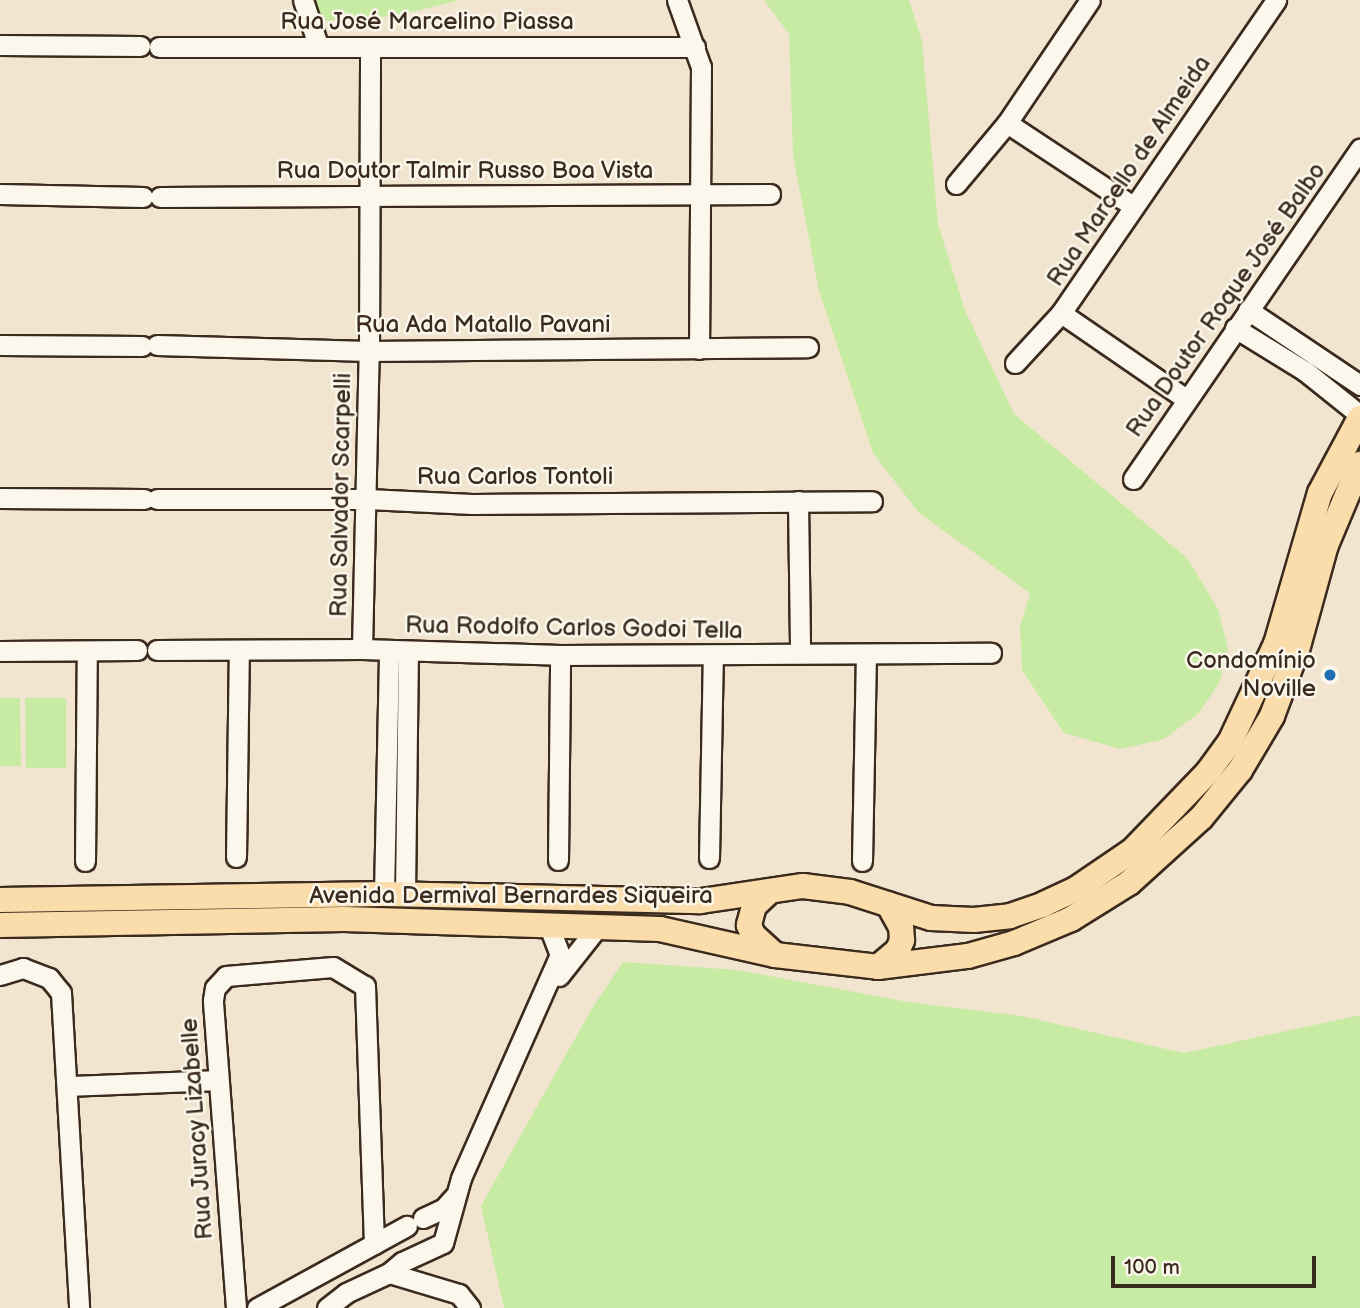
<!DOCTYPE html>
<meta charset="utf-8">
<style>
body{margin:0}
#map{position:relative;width:1360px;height:1308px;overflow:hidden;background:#f1e5d0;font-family:"Balsamiq Sans",sans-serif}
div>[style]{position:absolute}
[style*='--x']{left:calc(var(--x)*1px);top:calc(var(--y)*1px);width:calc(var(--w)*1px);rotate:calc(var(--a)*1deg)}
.green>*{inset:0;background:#c8eba4}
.roads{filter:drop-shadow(2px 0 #3b2a1e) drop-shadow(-2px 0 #3b2a1e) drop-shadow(0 2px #3b2a1e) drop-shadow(0 -2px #3b2a1e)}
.minor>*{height:19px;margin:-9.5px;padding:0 9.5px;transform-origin:9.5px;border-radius:9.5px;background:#fbf7ec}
.major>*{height:24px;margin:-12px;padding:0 12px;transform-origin:12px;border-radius:12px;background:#fbddab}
.dots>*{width:19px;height:19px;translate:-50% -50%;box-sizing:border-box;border:4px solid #fbf7ec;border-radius:50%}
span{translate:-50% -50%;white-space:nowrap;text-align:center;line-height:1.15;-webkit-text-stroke:5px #fbf7ec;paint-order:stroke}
.street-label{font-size:24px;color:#3b2a1e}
.poi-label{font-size:24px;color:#3b2a1e}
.right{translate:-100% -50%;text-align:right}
.scale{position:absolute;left:1111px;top:1256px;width:205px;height:32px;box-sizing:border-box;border:4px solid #3b2a1e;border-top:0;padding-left:9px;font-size:21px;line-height:24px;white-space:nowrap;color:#3b2a1e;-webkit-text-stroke:5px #fbf7ec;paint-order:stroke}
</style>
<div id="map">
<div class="green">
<div style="clip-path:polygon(308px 0,460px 0,395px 16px,321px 21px)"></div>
<div style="clip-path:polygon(764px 0,909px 0,922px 41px,938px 224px,965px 310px,1014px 414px,1187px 558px,1218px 609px,1228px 649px,1219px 683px,1199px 713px,1164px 739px,1121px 749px,1064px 733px,1022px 670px,1020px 627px,1030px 593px,919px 513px,873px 453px,819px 291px,793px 155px,789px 34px)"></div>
<div style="clip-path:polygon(0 698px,20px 698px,21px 766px,0 766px)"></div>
<div style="clip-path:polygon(25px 698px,66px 698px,66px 768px,26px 768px)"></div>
<div style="clip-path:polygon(623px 962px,738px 970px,908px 1002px,1022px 1016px,1184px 1053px,1360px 1015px,1360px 1308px,504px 1308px,481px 1206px,591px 1010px)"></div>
</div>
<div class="roads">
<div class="minor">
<div style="--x:303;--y:0;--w:47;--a:71.6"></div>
<div style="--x:677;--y:0;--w:71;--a:70.3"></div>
<div style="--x:701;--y:67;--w:282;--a:90.4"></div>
<div style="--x:0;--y:45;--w:140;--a:0.4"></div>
<div style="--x:159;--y:47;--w:536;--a:0"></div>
<div style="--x:1007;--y:123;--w:151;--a:33.4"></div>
<div style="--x:956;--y:184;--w:80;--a:-50.1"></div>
<div style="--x:1007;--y:123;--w:148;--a:-56"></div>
<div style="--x:0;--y:194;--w:143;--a:1.2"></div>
<div style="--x:160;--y:197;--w:610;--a:-0.28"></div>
<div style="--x:1248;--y:310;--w:135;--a:33.8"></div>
<div style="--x:1061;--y:313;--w:152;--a:34.5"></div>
<div style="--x:1235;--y:328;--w:82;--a:31.6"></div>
<div style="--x:1305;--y:371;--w:70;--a:38.7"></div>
<div style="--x:0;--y:345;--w:142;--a:0.4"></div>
<div style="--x:157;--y:345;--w:212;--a:1.6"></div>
<div style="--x:369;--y:351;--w:439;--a:-0.5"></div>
<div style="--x:1015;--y:363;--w:68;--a:-47.4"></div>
<div style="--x:1061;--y:313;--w:380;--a:-55.5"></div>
<div style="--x:1133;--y:479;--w:401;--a:-55.5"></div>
<div style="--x:0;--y:498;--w:144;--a:0.4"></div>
<div style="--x:157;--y:499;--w:210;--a:0"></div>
<div style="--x:367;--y:499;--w:105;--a:2.7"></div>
<div style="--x:472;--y:504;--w:400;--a:-0.4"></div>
<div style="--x:798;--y:501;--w:152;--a:89.2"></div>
<div style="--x:362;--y:649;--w:298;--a:-88.7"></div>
<div style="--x:369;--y:351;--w:303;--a:-89.8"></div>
<div style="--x:157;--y:650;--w:205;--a:-0.3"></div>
<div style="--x:362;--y:649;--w:198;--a:1.7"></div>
<div style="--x:560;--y:655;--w:431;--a:-0.3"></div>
<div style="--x:0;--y:651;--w:137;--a:-0.4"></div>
<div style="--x:236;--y:857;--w:207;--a:-89.2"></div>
<div style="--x:709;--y:858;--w:203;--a:-88.9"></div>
<div style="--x:558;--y:860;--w:205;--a:-89.4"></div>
<div style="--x:85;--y:861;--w:210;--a:-89.5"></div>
<div style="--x:862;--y:861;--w:207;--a:-88.9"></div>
<div style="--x:384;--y:894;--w:244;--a:-88.8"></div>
<div style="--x:405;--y:894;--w:243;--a:-89.3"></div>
<div style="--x:0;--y:975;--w:24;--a:-17"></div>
<div style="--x:23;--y:968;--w:28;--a:21"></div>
<div style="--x:49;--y:978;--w:19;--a:51"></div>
<div style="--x:61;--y:993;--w:316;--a:86.7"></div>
<div style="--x:559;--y:976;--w:60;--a:-51.8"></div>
<div style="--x:69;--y:1086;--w:148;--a:-2.3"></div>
<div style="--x:423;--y:1218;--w:23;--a:-25"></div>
<div style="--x:444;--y:1208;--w:15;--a:-48"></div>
<div style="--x:389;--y:1273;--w:17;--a:-40"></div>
<div style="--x:402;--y:1262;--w:45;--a:-24.9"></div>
<div style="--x:443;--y:1243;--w:67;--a:-74.5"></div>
<div style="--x:461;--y:1178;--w:244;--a:-66.1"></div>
<div style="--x:560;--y:955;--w:31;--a:-111"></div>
<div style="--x:236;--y:1308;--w:309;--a:-94.3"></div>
<div style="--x:213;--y:1000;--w:12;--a:-81"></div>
<div style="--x:215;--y:988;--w:16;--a:-47"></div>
<div style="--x:226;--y:976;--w:107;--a:-4.8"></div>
<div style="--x:333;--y:967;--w:37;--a:31"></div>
<div style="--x:365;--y:986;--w:258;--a:88"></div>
<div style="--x:257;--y:1308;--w:171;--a:-28.7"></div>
<div style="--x:327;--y:1308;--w:24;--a:-38"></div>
<div style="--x:346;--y:1293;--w:47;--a:-24.9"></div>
<div style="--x:389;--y:1273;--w:73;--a:16.7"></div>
<div style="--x:459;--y:1294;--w:18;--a:52"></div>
</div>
<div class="major">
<div style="--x:770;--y:891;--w:22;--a:137"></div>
<div style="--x:754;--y:906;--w:20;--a:105"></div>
<div style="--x:749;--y:925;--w:11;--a:68"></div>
<div style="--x:753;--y:935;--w:30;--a:42"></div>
<div style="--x:0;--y:900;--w:384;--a:-0.9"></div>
<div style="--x:384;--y:894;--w:317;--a:1.3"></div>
<div style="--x:701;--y:901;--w:103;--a:-8.4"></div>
<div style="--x:803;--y:886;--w:47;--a:7.3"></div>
<div style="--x:850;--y:892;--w:85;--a:17.8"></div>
<div style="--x:931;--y:918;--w:43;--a:2.7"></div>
<div style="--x:974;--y:920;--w:36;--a:-6"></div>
<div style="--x:1010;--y:916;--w:36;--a:-19"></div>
<div style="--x:1044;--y:904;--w:35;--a:-25"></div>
<div style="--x:1076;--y:889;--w:68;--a:-34.2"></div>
<div style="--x:1132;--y:851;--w:110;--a:-46.1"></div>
<div style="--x:1208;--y:772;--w:39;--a:-54"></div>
<div style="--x:1231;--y:740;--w:106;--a:-64.9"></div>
<div style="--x:1276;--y:644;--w:157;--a:-73.8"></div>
<div style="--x:1320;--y:493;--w:85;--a:-61.9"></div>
<div style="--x:0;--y:925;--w:344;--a:-1"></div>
<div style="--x:344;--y:919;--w:316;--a:1.8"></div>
<div style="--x:660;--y:929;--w:118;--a:12.7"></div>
<div style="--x:775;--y:955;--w:104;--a:6.6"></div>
<div style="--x:878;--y:967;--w:91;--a:-7"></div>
<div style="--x:968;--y:956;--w:48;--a:-15.8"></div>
<div style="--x:1014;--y:943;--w:62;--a:-22.8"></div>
<div style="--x:1071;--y:919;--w:68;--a:-31.8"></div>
<div style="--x:1129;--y:883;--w:97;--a:-42.1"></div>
<div style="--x:1201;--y:818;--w:62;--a:-50.9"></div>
<div style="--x:1240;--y:770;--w:63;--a:-59.3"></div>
<div style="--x:1272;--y:716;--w:71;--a:-69.3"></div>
<div style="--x:1297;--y:650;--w:109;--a:-74.6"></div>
<div style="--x:1326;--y:545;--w:88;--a:-67.2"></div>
<div style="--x:878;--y:967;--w:26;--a:-40"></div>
<div style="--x:898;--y:950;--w:11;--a:-68"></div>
<div style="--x:902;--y:940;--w:13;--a:-94"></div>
<div style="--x:901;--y:927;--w:26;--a:-119"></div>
</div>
</div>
<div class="dots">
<div style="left:1330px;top:675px;background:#1f6fb2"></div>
</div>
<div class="street-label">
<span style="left:427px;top:22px">Rua José Marcelino Piassa</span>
<span style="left:465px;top:171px">Rua Doutor Talmir Russo Boa Vista</span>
<span style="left:1129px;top:171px;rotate:-56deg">Rua Marcello de Almeida</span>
<span style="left:1226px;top:300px;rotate:-55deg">Rua Doutor Roque José Balbo</span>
<span style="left:483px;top:325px">Rua Ada Matallo Pavani</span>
<span style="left:515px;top:477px">Rua Carlos Tontoli</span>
<span style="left:341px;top:495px;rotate:-89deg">Rua Salvador Scarpelli</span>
<span style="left:574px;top:628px;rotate:1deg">Rua Rodolfo Carlos Godoi Tella</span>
<span style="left:511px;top:896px">Avenida Dermival Bernardes Siqueira</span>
<span style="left:197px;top:1129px;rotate:-94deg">Rua Juracy Lizabelle</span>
</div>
<div class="poi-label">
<span class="right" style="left:1316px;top:675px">Condomínio<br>Noville</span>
</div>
<div class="scale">100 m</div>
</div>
